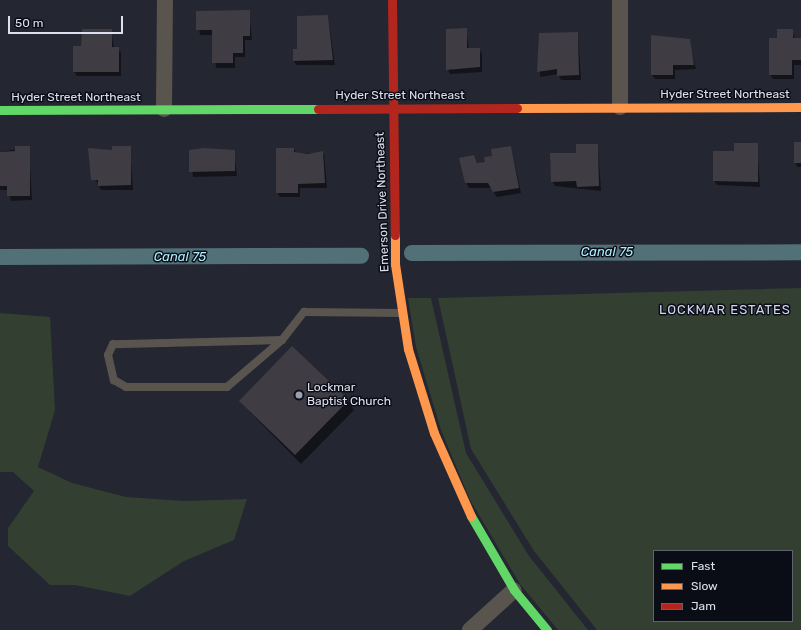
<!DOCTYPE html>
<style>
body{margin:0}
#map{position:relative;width:801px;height:630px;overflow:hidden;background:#242631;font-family:Rubik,sans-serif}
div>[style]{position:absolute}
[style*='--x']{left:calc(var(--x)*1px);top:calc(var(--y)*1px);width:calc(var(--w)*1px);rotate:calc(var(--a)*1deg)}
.green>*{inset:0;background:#333f30}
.shadow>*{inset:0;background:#0007}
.canal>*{height:16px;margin:-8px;padding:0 8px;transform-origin:8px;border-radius:8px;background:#527078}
.building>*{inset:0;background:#3f3c43}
.lane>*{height:8px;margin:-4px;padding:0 4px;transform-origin:4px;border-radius:4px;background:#5a544f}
.street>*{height:16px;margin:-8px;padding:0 8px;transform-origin:8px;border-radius:8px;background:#5a544f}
.fast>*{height:9px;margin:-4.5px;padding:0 4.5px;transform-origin:4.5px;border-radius:4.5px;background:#63d668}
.slow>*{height:9px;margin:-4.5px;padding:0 4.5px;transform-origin:4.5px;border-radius:4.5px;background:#ff974d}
.jam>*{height:9px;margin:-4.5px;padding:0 4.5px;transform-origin:4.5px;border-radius:4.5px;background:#b3261e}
.dots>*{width:11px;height:11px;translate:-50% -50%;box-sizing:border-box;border:2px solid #0b0d16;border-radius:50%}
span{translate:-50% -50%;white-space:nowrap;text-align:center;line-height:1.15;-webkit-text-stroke:3px #0b0d16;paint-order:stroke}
.street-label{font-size:12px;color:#dce0ee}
.poi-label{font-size:12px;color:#dce0ee}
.left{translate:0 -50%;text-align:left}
.water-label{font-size:13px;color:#aceeff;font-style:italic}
.neighbourhood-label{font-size:13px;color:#ced5f0;letter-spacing:1px}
.legend{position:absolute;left:653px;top:550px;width:140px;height:72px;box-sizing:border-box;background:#0b0d16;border:1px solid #5f616c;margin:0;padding:5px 7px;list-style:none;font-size:12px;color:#dce0ee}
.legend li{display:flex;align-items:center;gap:8px;height:20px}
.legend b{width:20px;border:1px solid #5f616c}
.scale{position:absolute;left:8px;top:16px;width:115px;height:18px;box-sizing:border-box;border:2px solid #dce0ee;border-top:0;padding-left:5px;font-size:12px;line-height:14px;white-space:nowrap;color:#dce0ee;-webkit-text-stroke:3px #0b0d16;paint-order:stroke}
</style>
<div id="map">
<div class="green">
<div style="clip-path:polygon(evenodd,801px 288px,801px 630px,597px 630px,534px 551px,471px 449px,438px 298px,801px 288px,654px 551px,792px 551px,792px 621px,654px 621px,654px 551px)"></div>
<div style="clip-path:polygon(408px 298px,431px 298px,466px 453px,529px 556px,588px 630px,558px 630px,520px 584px,470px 500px,441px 430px,416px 347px)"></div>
<div style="clip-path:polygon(0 313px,50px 317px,55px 410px,38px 467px,72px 483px,126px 497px,184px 501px,247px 499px,234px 540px,184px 561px,130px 596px,75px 585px,50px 585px,8px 546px,8px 528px,34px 491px,13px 472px,0 472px)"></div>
</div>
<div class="shadow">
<div style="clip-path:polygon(249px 11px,252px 40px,245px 40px,245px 57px,235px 57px,235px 68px,216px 68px,213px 35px,200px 35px,197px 12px)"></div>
<div style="clip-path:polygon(328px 16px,335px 65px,296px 65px,294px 61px,298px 50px)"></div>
<div style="clip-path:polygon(466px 29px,469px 49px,479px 49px,482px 54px,482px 72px,450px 74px,448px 70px)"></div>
<div style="clip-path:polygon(111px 30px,114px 48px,121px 52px,121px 76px,77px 76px,74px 72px,82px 47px)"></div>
<div style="clip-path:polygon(792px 30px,795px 39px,801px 39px,801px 65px,794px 65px,794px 79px,773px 79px,770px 75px,778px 39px)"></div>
<div style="clip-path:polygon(578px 33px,581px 80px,561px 80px,558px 74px,540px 77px,540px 34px)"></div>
<div style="clip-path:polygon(689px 40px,696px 69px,675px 70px,675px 79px,655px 79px,652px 75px)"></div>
<div style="clip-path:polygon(801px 143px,801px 167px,797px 167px,795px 162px)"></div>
<div style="clip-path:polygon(757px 144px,760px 187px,717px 185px,714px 180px,735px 152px)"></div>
<div style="clip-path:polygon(598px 145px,601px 191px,555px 186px,552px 181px,577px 154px)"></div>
<div style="clip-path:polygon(29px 147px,32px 200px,11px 201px,8px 190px,0 190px,0 152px)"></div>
<div style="clip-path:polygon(130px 147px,133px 190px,101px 190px,90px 169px,89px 149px,113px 151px)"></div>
<div style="clip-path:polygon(511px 147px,521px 193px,497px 197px,491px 188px,469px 188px,466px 183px,474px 156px,478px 164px,487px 162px)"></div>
<div style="clip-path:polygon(294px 149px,296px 153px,324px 154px,327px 188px,300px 188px,300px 197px,280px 197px,277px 192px)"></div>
<div style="clip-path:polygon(190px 151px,234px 151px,237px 176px,193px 177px)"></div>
<div style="clip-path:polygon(348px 400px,354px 410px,301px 464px,240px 402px)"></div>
</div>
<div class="canal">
<div style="--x:412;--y:253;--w:389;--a:-0.1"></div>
<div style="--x:0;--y:257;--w:361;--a:-0.2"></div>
</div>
<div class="building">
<div style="clip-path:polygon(250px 10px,250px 36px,243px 36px,243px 53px,233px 53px,233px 63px,212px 63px,212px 30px,196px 30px,196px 11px)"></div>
<div style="clip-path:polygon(328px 15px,333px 60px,293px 61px,293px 49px,297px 49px,297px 16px)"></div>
<div style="clip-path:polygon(467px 28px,467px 48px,480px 48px,480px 67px,446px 70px,446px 29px)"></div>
<div style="clip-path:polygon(82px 29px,112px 29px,112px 47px,119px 47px,119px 72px,73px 72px,73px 46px,81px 46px)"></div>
<div style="clip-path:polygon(777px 29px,793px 29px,793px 38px,801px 38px,801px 60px,792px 60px,792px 75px,769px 75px,769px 38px,777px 38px)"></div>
<div style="clip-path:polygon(578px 32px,579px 75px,557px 76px,557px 69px,537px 72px,539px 33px)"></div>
<div style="clip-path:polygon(651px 35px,690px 39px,694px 65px,673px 65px,673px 75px,651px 75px)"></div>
<div style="clip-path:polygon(794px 142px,801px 142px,801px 163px,794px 163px)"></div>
<div style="clip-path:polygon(734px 143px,758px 143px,758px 182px,713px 181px,713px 151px,734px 151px)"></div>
<div style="clip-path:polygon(576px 144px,598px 144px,599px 186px,577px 187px,576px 181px,551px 182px,550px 153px,576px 153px)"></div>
<div style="clip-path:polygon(15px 146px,30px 146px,30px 196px,7px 196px,7px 186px,0 186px,0 152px,15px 151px)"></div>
<div style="clip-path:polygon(112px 146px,131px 146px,131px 185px,98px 186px,98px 180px,91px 180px,88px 148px,112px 150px)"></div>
<div style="clip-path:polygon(511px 146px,519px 188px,493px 192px,488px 183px,465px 183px,459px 158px,474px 155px,477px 163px,485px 162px,484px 157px,492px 156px,491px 149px)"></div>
<div style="clip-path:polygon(204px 148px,235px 150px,235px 171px,189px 172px,189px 150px)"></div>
<div style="clip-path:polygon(276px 148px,294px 148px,294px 152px,308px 154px,323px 151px,325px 183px,298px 184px,298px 193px,276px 193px)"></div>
<div style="clip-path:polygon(292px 346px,349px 400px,295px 455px,239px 401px)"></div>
</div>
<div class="lane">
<div style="--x:282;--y:340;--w:169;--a:178.6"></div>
<div style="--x:113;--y:344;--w:12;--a:114"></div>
<div style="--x:108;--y:355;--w:26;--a:77"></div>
<div style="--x:114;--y:380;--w:14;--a:30"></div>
<div style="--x:126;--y:387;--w:101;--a:0"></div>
<div style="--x:227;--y:387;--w:72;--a:-40.5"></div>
<div style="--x:282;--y:340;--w:36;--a:-52"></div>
<div style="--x:304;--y:312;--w:98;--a:0.6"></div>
</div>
<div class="street">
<div style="--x:620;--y:107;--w:107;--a:-90"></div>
<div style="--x:164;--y:109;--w:109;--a:-89.5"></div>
<div style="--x:470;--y:630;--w:59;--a:-42.3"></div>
</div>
<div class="fast">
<div style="--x:0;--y:110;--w:318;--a:-0.2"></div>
<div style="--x:471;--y:516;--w:86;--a:59.8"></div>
<div style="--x:514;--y:590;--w:52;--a:50.5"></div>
</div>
<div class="slow">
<div style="--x:517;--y:108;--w:284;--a:-0.2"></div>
<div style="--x:395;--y:235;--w:29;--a:90"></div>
<div style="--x:395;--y:264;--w:86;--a:81.3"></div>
<div style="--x:408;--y:349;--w:88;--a:72.8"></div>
<div style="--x:434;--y:433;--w:91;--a:66"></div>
</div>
<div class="jam">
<div style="--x:392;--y:0;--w:235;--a:89.3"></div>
<div style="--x:318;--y:109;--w:199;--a:-0.3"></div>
</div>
<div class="dots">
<div style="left:299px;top:395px;background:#9c9fac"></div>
</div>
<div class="street-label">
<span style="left:725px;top:95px">Hyder Street Northeast</span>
<span style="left:400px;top:96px">Hyder Street Northeast</span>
<span style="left:76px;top:98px">Hyder Street Northeast</span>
<span style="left:383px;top:202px;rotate:-92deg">Emerson Drive Northeast</span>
</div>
<div class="poi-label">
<span class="left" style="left:307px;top:395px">Lockmar<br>Baptist Church</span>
</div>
<div class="water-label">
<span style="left:607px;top:252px">Canal 75</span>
<span style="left:180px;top:257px">Canal 75</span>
</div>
<div class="neighbourhood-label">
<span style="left:725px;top:310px">LOCKMAR ESTATES</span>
</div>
<ul class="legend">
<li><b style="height:5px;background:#63d668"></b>Fast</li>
<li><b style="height:5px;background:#ff974d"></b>Slow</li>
<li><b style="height:5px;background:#b3261e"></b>Jam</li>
</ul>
<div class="scale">50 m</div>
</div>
